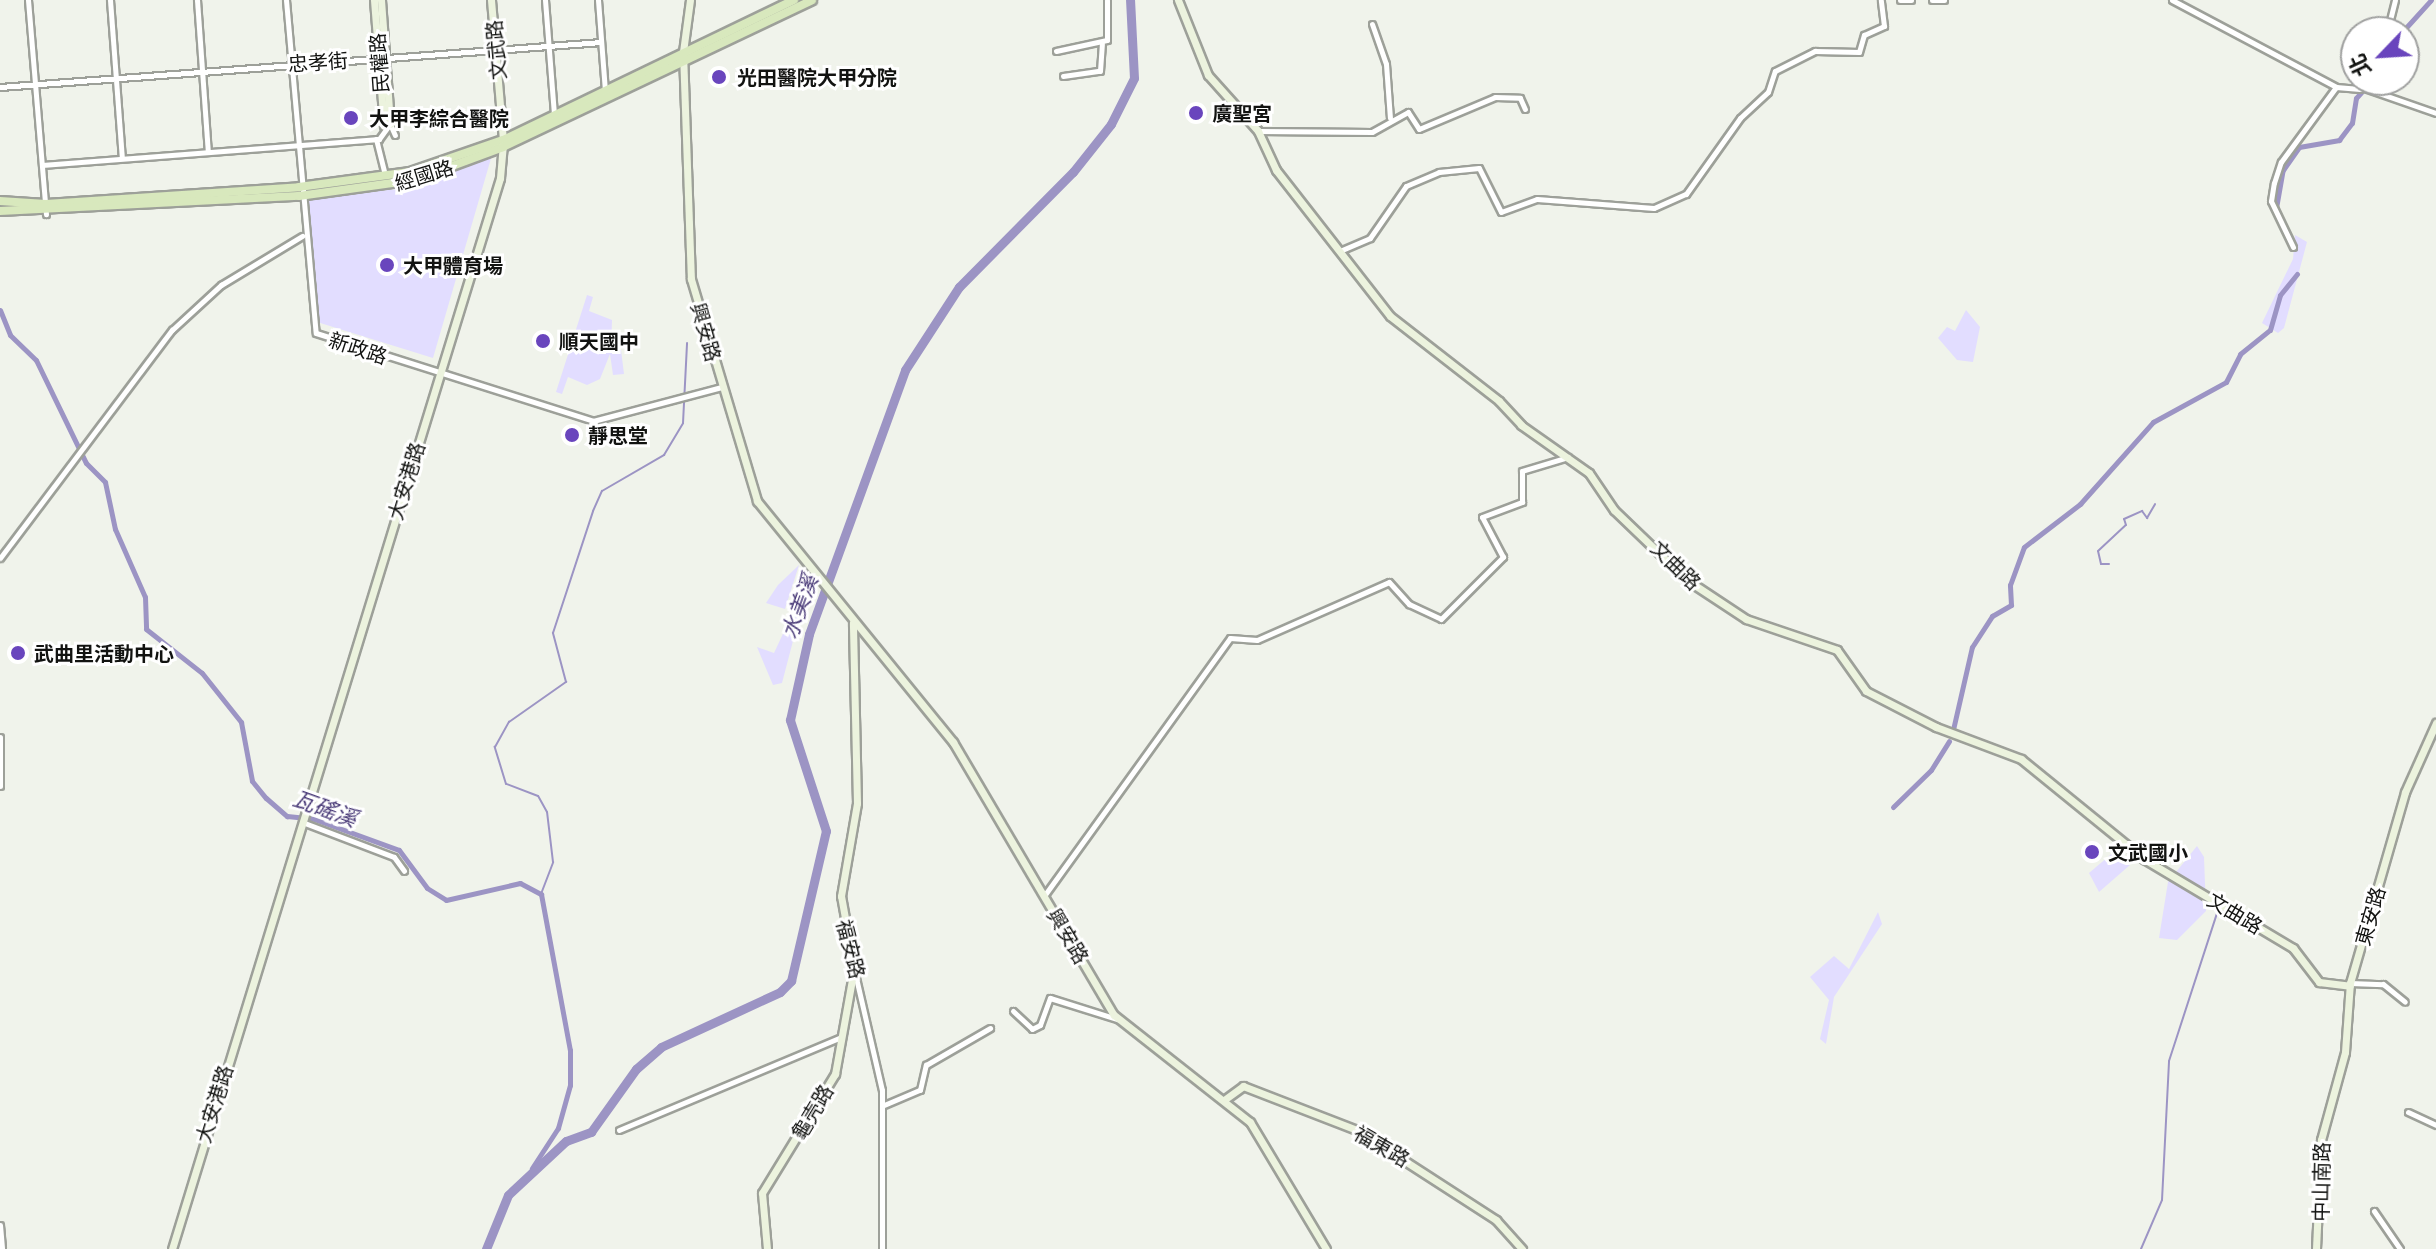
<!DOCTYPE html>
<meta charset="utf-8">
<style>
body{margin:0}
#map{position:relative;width:2436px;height:1249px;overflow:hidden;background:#f0f3eb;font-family:"Asap Condensed","Noto Sans TC",sans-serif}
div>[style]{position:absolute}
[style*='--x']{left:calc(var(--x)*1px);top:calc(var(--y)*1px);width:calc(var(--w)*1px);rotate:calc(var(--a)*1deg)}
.green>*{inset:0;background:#e2ddff}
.stream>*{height:2px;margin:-1px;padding:0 1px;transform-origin:1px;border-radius:1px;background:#9c94c4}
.canal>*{height:5px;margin:-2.5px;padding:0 2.5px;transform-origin:2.5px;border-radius:2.5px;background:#9c94c4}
.river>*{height:9px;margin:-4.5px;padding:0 4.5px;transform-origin:4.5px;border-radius:4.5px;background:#9c94c4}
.roads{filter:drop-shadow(2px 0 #9da099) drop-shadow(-2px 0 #9da099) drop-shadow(0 2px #9da099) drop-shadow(0 -2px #9da099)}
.street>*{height:5px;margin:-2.5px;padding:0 2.5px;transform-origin:2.5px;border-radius:2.5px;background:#fff}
.secondary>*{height:7px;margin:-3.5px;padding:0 3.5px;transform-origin:3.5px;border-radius:3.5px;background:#ecf3de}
.primary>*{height:8px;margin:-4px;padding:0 4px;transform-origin:4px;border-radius:4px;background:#d8e8bd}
.dots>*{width:22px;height:22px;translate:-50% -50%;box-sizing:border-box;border:4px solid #fff;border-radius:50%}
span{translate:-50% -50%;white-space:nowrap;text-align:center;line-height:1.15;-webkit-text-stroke:6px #fff;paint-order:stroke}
.street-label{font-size:20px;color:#121311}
.poi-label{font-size:20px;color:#121311;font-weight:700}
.left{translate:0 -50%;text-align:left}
.water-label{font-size:22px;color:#4b3c79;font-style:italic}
.north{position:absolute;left:2340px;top:16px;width:80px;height:80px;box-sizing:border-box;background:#fff;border:2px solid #a0a1a0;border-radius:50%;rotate:245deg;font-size:22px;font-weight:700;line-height:32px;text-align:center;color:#121311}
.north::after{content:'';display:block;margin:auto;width:28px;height:36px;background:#6945bd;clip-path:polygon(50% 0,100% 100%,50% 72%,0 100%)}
</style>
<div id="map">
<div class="green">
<div style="clip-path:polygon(492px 155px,433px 358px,317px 322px,305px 197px,400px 189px)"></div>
<div style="clip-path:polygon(2295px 235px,2307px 242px,2284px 328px,2278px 333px,2262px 323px,2293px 259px)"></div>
<div style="clip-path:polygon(587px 295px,593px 297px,589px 311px,612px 320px,611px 351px,621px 350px,624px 374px,613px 375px,610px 354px,600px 379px,587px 385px,568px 377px,562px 394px,556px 392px)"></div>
<div style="clip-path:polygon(1966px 310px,1980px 327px,1973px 362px,1957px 360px,1938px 338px,1947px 327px,1955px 331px)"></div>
<div style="clip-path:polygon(799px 565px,785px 609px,766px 603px,778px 585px)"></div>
<div style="clip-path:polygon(810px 576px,782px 683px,773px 685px,757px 647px,774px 653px)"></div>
<div style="clip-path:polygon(2197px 846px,2204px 857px,2206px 911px,2177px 940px,2159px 938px,2168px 882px)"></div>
<div style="clip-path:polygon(2115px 851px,2130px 865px,2099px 892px,2089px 873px)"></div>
<div style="clip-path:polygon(1878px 912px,1882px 924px,1834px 997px,1826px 1044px,1820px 1039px,1829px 1000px,1810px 977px,1834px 956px,1849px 969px)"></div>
</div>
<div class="stream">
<div style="--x:2109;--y:564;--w:8;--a:180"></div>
<div style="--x:2101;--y:564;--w:13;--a:-103"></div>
<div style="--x:2098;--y:551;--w:38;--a:-43"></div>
<div style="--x:2126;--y:525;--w:6;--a:-108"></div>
<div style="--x:2124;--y:519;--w:20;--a:-24"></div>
<div style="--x:2142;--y:511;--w:9;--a:54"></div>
<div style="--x:2147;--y:518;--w:16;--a:-60"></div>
<div style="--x:541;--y:894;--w:34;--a:-69"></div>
<div style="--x:553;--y:862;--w:50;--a:-96.8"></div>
<div style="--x:547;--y:812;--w:18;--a:-119"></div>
<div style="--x:538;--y:796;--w:34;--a:-159"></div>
<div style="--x:506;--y:784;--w:39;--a:-107"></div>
<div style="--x:495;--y:747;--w:29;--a:-61"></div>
<div style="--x:509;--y:722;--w:70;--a:-35.1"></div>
<div style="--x:566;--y:682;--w:51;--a:-104.9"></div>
<div style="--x:553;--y:633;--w:128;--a:-71.8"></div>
<div style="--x:593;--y:511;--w:22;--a:-66"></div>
<div style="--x:602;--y:491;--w:72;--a:-30.1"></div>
<div style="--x:664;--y:455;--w:37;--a:-59"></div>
<div style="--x:683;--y:423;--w:80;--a:-87.1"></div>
<div style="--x:2141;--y:1249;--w:53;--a:-66.8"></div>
<div style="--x:2162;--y:1200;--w:139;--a:-87.1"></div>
<div style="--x:2169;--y:1061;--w:162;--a:-72"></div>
</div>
<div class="canal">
<div style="--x:2402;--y:32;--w:43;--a:-47.8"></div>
<div style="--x:2276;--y:208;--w:39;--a:-80"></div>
<div style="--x:2283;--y:170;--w:28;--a:-55"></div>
<div style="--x:2299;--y:147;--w:41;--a:-9.9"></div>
<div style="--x:2339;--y:140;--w:21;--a:-53"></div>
<div style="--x:2352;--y:123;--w:25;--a:-81"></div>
<div style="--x:2356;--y:98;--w:24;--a:-48"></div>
<div style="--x:0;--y:310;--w:27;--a:68"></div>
<div style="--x:10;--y:335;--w:36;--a:44"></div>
<div style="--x:36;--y:360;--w:114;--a:64.1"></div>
<div style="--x:86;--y:463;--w:27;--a:45"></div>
<div style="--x:105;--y:482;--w:48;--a:78"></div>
<div style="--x:115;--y:529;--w:74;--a:66.2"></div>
<div style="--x:145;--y:597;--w:32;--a:88"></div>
<div style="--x:146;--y:629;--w:71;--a:38.2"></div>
<div style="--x:202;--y:673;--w:63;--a:51.5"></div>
<div style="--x:241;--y:722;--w:60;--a:79.4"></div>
<div style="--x:252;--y:781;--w:22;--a:51"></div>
<div style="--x:266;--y:798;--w:28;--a:41"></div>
<div style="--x:287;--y:816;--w:27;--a:6"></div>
<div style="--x:314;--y:819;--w:90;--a:20"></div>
<div style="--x:399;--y:850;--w:47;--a:53.6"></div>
<div style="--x:427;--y:888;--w:22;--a:32"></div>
<div style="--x:446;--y:900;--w:76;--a:-12.9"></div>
<div style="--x:520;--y:883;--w:24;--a:28"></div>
<div style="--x:541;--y:894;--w:159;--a:79.5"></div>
<div style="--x:570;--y:1050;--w:35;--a:90"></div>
<div style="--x:570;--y:1085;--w:45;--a:105.6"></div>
<div style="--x:558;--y:1128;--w:48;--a:123"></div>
<div style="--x:1952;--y:734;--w:89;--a:-77.1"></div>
<div style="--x:1972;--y:647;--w:37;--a:-57"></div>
<div style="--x:1992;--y:616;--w:22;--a:-30"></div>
<div style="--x:2011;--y:605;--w:20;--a:-93"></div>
<div style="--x:2010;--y:585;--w:40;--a:-69.8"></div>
<div style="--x:2024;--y:547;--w:71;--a:-37.5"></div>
<div style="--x:2080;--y:504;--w:110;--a:-48.3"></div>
<div style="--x:2153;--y:422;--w:83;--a:-28.7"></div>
<div style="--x:2226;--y:382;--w:31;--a:-63"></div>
<div style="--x:2240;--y:354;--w:38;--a:-39"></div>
<div style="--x:2270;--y:330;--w:36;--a:-74"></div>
<div style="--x:2280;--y:295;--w:27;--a:-51"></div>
<div style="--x:1893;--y:807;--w:53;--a:-44.2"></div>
<div style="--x:1931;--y:770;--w:34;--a:-58"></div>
</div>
<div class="river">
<div style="--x:486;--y:1249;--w:58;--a:-67.8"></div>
<div style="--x:508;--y:1195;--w:79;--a:-43"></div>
<div style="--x:566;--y:1141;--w:27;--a:-20"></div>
<div style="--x:591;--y:1132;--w:77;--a:-54.5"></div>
<div style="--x:636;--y:1069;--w:33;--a:-41"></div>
<div style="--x:661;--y:1047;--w:131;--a:-24.8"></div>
<div style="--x:780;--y:992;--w:16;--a:-45"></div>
<div style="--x:791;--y:981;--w:154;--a:-76.9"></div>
<div style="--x:826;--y:831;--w:117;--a:-108"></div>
<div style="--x:790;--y:720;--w:88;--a:-77.5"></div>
<div style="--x:809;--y:634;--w:281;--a:-70"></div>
<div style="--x:905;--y:370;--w:99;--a:-57"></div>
<div style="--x:959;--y:287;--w:162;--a:-45.3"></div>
<div style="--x:1073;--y:172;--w:61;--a:-51.6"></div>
<div style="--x:1111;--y:124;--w:51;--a:-63.4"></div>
<div style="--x:1134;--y:78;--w:78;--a:-92.9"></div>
</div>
<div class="roads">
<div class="street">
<div style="--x:28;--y:0;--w:215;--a:85.2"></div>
<div style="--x:110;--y:0;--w:158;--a:85.7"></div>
<div style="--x:197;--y:0;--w:152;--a:85.9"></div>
<div style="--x:286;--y:0;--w:334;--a:84.9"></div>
<div style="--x:316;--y:333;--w:291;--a:17.6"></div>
<div style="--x:593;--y:421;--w:133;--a:-14.8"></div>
<div style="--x:545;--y:0;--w:114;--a:85.5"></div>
<div style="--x:598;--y:0;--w:91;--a:85.6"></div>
<div style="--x:1900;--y:0;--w:11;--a:0"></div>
<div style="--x:1932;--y:0;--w:12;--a:0"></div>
<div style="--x:2172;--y:0;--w:186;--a:27.9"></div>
<div style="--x:2336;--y:87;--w:24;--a:5"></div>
<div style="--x:1372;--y:24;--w:42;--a:70.7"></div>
<div style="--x:1386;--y:64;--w:54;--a:85.8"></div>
<div style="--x:2387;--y:32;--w:33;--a:-76"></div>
<div style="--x:1056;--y:51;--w:52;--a:-12.2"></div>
<div style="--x:1107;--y:40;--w:40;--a:-90"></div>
<div style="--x:1063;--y:76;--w:37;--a:-8"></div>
<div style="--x:1100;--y:71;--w:27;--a:-86"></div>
<div style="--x:0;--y:87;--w:603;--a:-4.28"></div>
<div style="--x:2367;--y:89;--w:73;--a:19.2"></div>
<div style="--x:1258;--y:131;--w:114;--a:0.5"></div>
<div style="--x:1372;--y:132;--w:41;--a:-29.1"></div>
<div style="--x:1408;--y:112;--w:20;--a:57"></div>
<div style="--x:1419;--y:129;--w:82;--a:-22.8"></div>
<div style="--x:1495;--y:97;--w:25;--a:2"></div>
<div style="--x:1520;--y:98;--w:12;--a:66"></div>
<div style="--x:376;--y:139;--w:38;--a:76"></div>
<div style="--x:42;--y:165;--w:338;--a:-4.4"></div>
<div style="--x:379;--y:139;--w:19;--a:-54"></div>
<div style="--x:390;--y:124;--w:12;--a:66"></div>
<div style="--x:2293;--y:247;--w:51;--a:-115.6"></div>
<div style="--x:2271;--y:201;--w:18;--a:-81"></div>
<div style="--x:2274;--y:183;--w:22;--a:-72"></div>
<div style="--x:2281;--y:162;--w:93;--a:-53.7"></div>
<div style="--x:1342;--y:250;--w:30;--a:-23"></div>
<div style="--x:1370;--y:238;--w:63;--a:-55.3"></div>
<div style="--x:1406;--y:186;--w:36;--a:-23"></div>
<div style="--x:1439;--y:172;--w:40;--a:-5.7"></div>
<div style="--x:1479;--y:168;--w:49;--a:63.4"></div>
<div style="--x:1501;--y:212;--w:38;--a:-20"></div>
<div style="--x:1537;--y:199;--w:117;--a:4.4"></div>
<div style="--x:1654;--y:208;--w:35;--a:-24"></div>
<div style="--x:1686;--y:194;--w:93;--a:-54.6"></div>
<div style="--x:1740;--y:118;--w:38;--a:-43"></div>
<div style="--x:1768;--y:92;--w:22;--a:-72"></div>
<div style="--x:1775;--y:71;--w:45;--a:-26.6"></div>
<div style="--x:1815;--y:51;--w:44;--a:1.3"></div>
<div style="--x:1859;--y:52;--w:18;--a:-74"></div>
<div style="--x:1864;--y:35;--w:22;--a:-24"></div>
<div style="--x:1884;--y:26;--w:26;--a:-97"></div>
<div style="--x:0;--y:558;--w:286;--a:-53"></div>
<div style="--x:172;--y:330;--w:67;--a:-42.6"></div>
<div style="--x:221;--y:285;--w:95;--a:-31.2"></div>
<div style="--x:0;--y:737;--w:49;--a:90"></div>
<div style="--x:302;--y:822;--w:98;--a:20.8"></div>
<div style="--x:394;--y:857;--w:17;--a:54"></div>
<div style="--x:1044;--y:896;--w:318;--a:-54.2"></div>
<div style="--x:1230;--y:638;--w:27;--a:4"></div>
<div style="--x:1257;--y:640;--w:144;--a:-23.7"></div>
<div style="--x:1389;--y:582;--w:30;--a:48"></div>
<div style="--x:1409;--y:604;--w:35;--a:25"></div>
<div style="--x:1441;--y:619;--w:88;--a:-45"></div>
<div style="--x:1503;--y:557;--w:45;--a:-117.7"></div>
<div style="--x:1482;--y:517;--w:43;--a:-20.6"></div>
<div style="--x:1522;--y:502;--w:31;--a:-90"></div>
<div style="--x:1522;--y:471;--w:48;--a:-16.9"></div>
<div style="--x:854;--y:969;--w:124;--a:77"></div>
<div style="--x:882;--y:1090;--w:159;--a:90"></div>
<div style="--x:2350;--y:983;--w:33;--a:2"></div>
<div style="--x:2383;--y:984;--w:28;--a:39"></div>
<div style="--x:1013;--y:1011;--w:26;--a:43"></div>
<div style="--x:1032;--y:1029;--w:9;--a:-27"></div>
<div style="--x:1040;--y:1025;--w:29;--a:-70"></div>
<div style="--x:1050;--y:998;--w:73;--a:17.4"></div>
<div style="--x:884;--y:1105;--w:39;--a:-23"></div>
<div style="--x:920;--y:1090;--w:26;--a:-77"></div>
<div style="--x:926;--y:1065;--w:74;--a:-30"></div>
<div style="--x:2408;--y:1112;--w:31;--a:25"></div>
<div style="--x:619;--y:1130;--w:241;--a:-22.7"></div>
<div style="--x:2374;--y:1211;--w:46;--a:55.6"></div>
<div style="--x:0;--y:1225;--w:24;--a:85"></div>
</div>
<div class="secondary">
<div style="--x:374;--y:0;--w:126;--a:85.5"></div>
<div style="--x:381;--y:0;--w:124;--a:85.8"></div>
<div style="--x:690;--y:0;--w:52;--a:97.7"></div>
<div style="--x:683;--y:52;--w:227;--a:88"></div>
<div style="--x:691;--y:279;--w:232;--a:73.4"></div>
<div style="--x:757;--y:501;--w:311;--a:50.9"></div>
<div style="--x:953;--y:742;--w:317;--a:59.5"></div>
<div style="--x:1114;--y:1015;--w:173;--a:38.2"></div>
<div style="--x:1250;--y:1122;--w:148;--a:59.1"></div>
<div style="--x:1178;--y:0;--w:81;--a:68.2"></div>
<div style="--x:1208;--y:75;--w:75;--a:48.2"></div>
<div style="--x:1258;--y:131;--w:43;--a:65.2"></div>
<div style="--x:1276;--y:170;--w:185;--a:52"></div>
<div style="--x:1390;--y:316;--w:138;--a:37.9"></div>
<div style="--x:1499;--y:401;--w:33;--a:47"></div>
<div style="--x:1521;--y:425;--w:83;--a:35.2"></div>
<div style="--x:1589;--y:473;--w:45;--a:56"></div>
<div style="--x:1614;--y:510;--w:101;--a:43.8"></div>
<div style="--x:1687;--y:580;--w:71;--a:33.5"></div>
<div style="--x:1746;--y:619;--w:96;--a:18.8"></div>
<div style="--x:1837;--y:650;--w:50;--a:54.7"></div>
<div style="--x:1866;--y:691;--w:79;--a:27.2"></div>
<div style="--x:1936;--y:727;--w:91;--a:20.6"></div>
<div style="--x:2021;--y:759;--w:159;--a:39.1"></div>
<div style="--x:2144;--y:859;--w:174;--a:30.9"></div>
<div style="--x:2293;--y:948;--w:43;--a:52.6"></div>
<div style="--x:2319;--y:982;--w:31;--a:7"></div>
<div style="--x:1224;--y:1100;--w:24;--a:-36"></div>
<div style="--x:1243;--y:1086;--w:122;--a:21.1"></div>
<div style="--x:1357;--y:1130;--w:166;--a:32.9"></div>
<div style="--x:1496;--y:1220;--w:39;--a:48"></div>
<div style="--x:172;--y:1249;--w:1120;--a:-72.97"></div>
<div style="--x:500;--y:178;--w:38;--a:-85"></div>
<div style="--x:503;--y:140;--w:141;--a:-94.9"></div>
<div style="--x:767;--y:1249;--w:56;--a:-95.1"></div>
<div style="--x:762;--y:1193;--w:140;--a:-58.5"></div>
<div style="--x:835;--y:1074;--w:108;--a:-79.8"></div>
<div style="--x:854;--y:968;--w:73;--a:-100.2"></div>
<div style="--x:841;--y:896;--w:94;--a:-80.2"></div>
<div style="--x:857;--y:803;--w:180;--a:-91.3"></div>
<div style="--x:2316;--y:1249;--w:109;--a:-87.4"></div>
<div style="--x:2321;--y:1140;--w:91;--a:-74.7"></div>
<div style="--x:2345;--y:1052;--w:69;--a:-85.9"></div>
<div style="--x:2350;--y:983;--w:199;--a:-73.9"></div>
<div style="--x:2405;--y:792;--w:76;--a:-65.8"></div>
</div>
<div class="primary">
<div style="--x:0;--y:201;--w:46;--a:3.7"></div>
<div style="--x:46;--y:204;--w:254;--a:-3.8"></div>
<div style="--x:299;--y:187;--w:112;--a:-7.7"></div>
<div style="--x:410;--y:172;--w:98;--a:-19"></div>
<div style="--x:503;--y:140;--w:323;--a:-25.7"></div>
<div style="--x:0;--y:211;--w:299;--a:-2.9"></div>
<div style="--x:299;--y:196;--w:116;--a:-7.9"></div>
<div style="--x:414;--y:180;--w:95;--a:-20.3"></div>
<div style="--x:503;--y:147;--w:342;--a:-25.4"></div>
</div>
</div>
<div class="dots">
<div style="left:719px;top:77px;background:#6945bd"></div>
<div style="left:1196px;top:113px;background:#6945bd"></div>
<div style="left:351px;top:118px;background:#6945bd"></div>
<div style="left:387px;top:265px;background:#6945bd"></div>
<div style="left:543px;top:341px;background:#6945bd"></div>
<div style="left:572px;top:435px;background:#6945bd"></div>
<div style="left:18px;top:653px;background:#6945bd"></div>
<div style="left:2092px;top:852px;background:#6945bd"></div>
</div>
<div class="street-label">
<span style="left:496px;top:50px;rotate:-95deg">文武路</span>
<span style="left:318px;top:62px;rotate:-4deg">忠孝街</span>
<span style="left:379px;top:63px;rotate:-94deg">民權路</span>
<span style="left:424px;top:175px;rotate:-17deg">經國路</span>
<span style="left:706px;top:332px;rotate:74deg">興安路</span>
<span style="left:358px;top:348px;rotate:18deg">新政路</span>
<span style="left:406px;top:481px;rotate:-73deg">大安港路</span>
<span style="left:1676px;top:565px;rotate:44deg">文曲路</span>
<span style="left:2235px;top:913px;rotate:31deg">文曲路</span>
<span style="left:2370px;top:916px;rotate:-74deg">東安路</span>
<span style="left:1068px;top:936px;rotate:59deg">興安路</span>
<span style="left:851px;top:949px;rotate:76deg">福安路</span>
<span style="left:214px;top:1104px;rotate:-73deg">大安港路</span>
<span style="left:812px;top:1112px;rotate:-59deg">龜壳路</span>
<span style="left:1382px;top:1146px;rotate:30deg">福東路</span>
<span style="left:2321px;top:1182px;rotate:-89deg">中山南路</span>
</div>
<div class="poi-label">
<span class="left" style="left:737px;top:77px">光田醫院大甲分院</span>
<span class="left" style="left:1212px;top:113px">廣聖宮</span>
<span class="left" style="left:369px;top:118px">大甲李綜合醫院</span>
<span class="left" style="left:403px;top:265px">大甲體育場</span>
<span class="left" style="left:559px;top:341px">順天國中</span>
<span class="left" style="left:588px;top:435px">靜思堂</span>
<span class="left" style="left:34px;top:653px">武曲里活動中心</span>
<span class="left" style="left:2108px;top:852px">文武國小</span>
</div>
<div class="water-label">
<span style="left:800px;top:607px;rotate:-70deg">水美溪</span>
<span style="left:325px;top:809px;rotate:20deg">瓦磘溪</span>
</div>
<div class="north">北</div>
</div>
